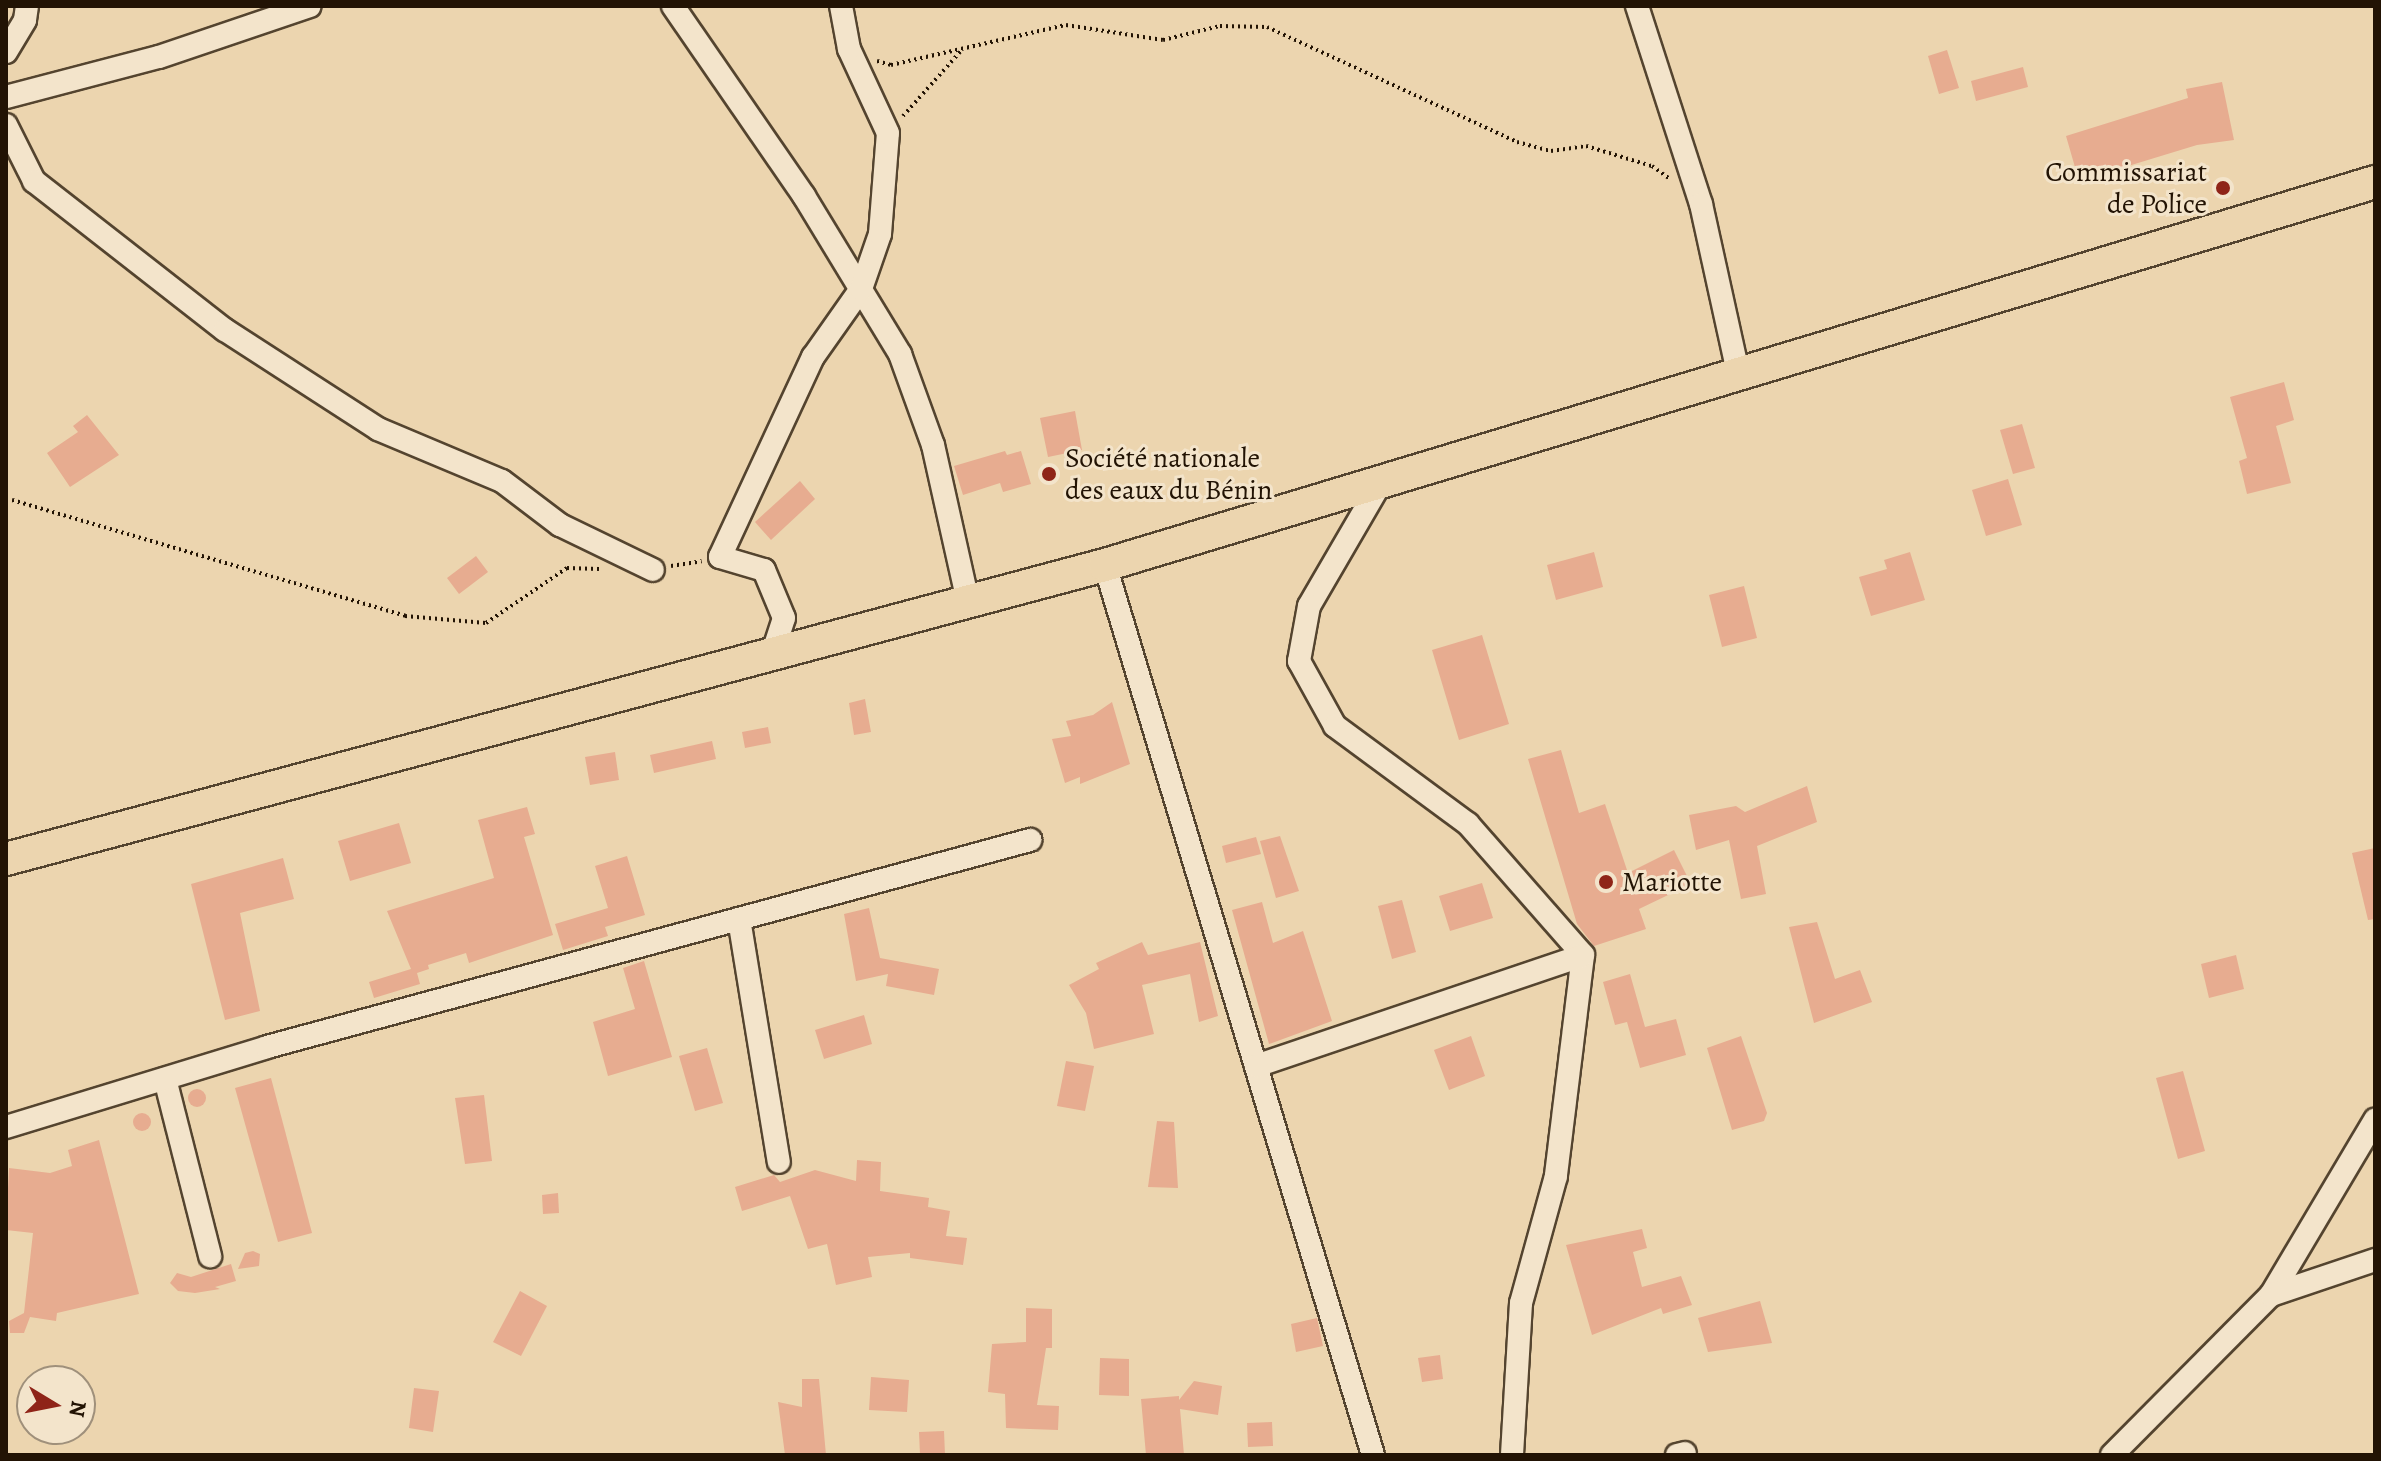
<!DOCTYPE html>
<meta charset="utf-8">
<style>
body{margin:0}
#map{position:relative;width:2381px;height:1461px;overflow:hidden;background:#ecd5af;font-family:Alegreya,serif}
div>[style]{position:absolute}
[style*='--x']{left:calc(var(--x)*1px);top:calc(var(--y)*1px);width:calc(var(--w)*1px);rotate:calc(var(--a)*1deg)}
.building>*{inset:0;background:#e7ac90}
.round{border-radius:50%}
.path>*{height:4px;margin-top:-2px;transform-origin:0;background:repeating-linear-gradient(90deg,#221304 0 2px,transparent 0 6px)}
.roads{filter:drop-shadow(2px 0 #54442f) drop-shadow(-2px 0 #54442f) drop-shadow(0 2px #54442f) drop-shadow(0 -2px #54442f)}
.minor>*{height:22px;margin:-11px;padding:0 11px;transform-origin:11px;border-radius:11px;background:#f3e4cb}
.highway>*{height:32px;margin:-16px;padding:0 16px;transform-origin:16px;border-radius:16px;background:#ecd5af}
.dots>*{width:22px;height:22px;translate:-50% -50%;box-sizing:border-box;border:4px solid #f3e4cb;border-radius:50%}
span{translate:-50% -50%;white-space:nowrap;text-align:center;line-height:1.15;-webkit-text-stroke:6px #f3e4cb;paint-order:stroke}
.poi-label{font-size:28px;color:#221304}
.right{translate:-100% -50%;text-align:right}
.left{translate:0 -50%;text-align:left}
.frame{position:absolute;inset:0;border:8px solid #221304;pointer-events:none}
.north{position:absolute;left:16px;top:1365px;width:80px;height:80px;box-sizing:border-box;background:#f3e4cb;border:2px solid #9f907b;border-radius:50%;rotate:100deg;font-size:22px;font-weight:700;line-height:32px;text-align:center;color:#221304}
.north::after{content:'';display:block;margin:auto;width:28px;height:36px;background:#8f2418;clip-path:polygon(50% 0,100% 100%,50% 72%,0 100%)}
</style>
<div id="map">
<div class="building">
<div style="clip-path:polygon(1947px 50px,1959px 88px,1939px 94px,1928px 56px)"></div>
<div style="clip-path:polygon(2023px 67px,2028px 87px,1976px 101px,1971px 81px)"></div>
<div style="clip-path:polygon(2222px 82px,2234px 140px,2197px 145px,2079px 181px,2066px 136px,2188px 98px,2186px 89px)"></div>
<div style="clip-path:polygon(2284px 382px,2294px 420px,2276px 426px,2291px 483px,2247px 494px,2239px 461px,2247px 458px,2230px 397px)"></div>
<div style="clip-path:polygon(1075px 411px,1082px 450px,1048px 457px,1040px 418px)"></div>
<div style="clip-path:polygon(87px 415px,119px 455px,70px 487px,47px 453px,78px 432px,73px 426px)"></div>
<div style="clip-path:polygon(2022px 424px,2035px 468px,2013px 474px,2000px 430px)"></div>
<div style="clip-path:polygon(1005px 451px,1007px 455px,1021px 451px,1031px 484px,1003px 492px,1000px 483px,963px 495px,954px 466px)"></div>
<div style="clip-path:polygon(2008px 479px,2022px 525px,1986px 536px,1972px 490px)"></div>
<div style="clip-path:polygon(800px 481px,815px 499px,771px 540px,755px 522px)"></div>
<div style="clip-path:polygon(1594px 552px,1603px 587px,1556px 600px,1547px 565px)"></div>
<div style="clip-path:polygon(1910px 552px,1925px 600px,1871px 616px,1859px 577px,1887px 569px,1884px 560px)"></div>
<div style="clip-path:polygon(476px 556px,488px 572px,459px 594px,447px 578px)"></div>
<div style="clip-path:polygon(1744px 586px,1757px 638px,1722px 647px,1709px 595px)"></div>
<div style="clip-path:polygon(1482px 635px,1509px 724px,1459px 740px,1432px 650px)"></div>
<div style="clip-path:polygon(865px 699px,871px 732px,854px 735px,849px 703px)"></div>
<div style="clip-path:polygon(1112px 702px,1130px 764px,1080px 784px,1080px 777px,1065px 783px,1052px 739px,1071px 736px,1066px 721px,1093px 715px)"></div>
<div style="clip-path:polygon(768px 727px,771px 743px,745px 748px,742px 732px)"></div>
<div style="clip-path:polygon(712px 741px,716px 759px,654px 773px,650px 755px)"></div>
<div style="clip-path:polygon(1561px 750px,1579px 813px,1605px 804px,1628px 873px,1674px 850px,1691px 884px,1639px 909px,1646px 929px,1594px 946px,1577px 924px,1528px 759px)"></div>
<div style="clip-path:polygon(615px 752px,619px 780px,590px 785px,585px 757px)"></div>
<div style="clip-path:polygon(1807px 786px,1817px 822px,1757px 846px,1766px 894px,1741px 899px,1729px 840px,1696px 850px,1689px 815px,1736px 806px,1745px 812px)"></div>
<div style="clip-path:polygon(527px 807px,535px 834px,524px 837px,553px 935px,469px 963px,466px 953px,428px 965px,429px 969px,417px 973px,420px 984px,374px 998px,369px 982px,411px 969px,387px 911px,494px 878px,478px 820px)"></div>
<div style="clip-path:polygon(399px 823px,411px 863px,350px 881px,338px 841px)"></div>
<div style="clip-path:polygon(1280px 836px,1299px 891px,1276px 898px,1260px 841px)"></div>
<div style="clip-path:polygon(1256px 837px,1261px 854px,1226px 863px,1222px 846px)"></div>
<div style="clip-path:polygon(2375px 848px,2375px 919px,2368px 920px,2352px 853px)"></div>
<div style="clip-path:polygon(627px 856px,645px 915px,605px 927px,608px 936px,563px 950px,555px 924px,608px 908px,595px 866px)"></div>
<div style="clip-path:polygon(283px 858px,294px 899px,240px 913px,260px 1011px,225px 1020px,191px 884px)"></div>
<div style="clip-path:polygon(1482px 883px,1493px 918px,1450px 931px,1439px 896px)"></div>
<div style="clip-path:polygon(1402px 900px,1416px 952px,1392px 959px,1378px 906px)"></div>
<div style="clip-path:polygon(1262px 902px,1273px 943px,1303px 931px,1332px 1021px,1269px 1044px,1232px 910px)"></div>
<div style="clip-path:polygon(869px 908px,880px 958px,939px 969px,934px 995px,886px 986px,888px 974px,856px 981px,844px 914px)"></div>
<div style="clip-path:polygon(1817px 922px,1835px 979px,1860px 970px,1872px 1002px,1814px 1023px,1789px 927px)"></div>
<div style="clip-path:polygon(1142px 942px,1148px 955px,1200px 942px,1218px 1016px,1199px 1022px,1190px 974px,1142px 985px,1154px 1034px,1094px 1049px,1086px 1013px,1069px 985px,1099px 969px,1096px 963px)"></div>
<div style="clip-path:polygon(2236px 955px,2244px 989px,2209px 998px,2201px 964px)"></div>
<div style="clip-path:polygon(644px 961px,672px 1057px,608px 1076px,593px 1022px,635px 1009px,623px 968px)"></div>
<div style="clip-path:polygon(1630px 974px,1645px 1027px,1676px 1019px,1686px 1055px,1640px 1068px,1627px 1022px,1615px 1025px,1603px 982px)"></div>
<div style="clip-path:polygon(864px 1015px,872px 1044px,824px 1059px,815px 1030px)"></div>
<div style="clip-path:polygon(1471px 1036px,1485px 1076px,1449px 1090px,1434px 1050px)"></div>
<div style="clip-path:polygon(1741px 1036px,1767px 1113px,1764px 1121px,1732px 1130px,1707px 1048px)"></div>
<div style="clip-path:polygon(707px 1048px,723px 1103px,695px 1111px,679px 1056px)"></div>
<div style="clip-path:polygon(1066px 1061px,1094px 1066px,1085px 1111px,1057px 1106px)"></div>
<div style="clip-path:polygon(2183px 1071px,2205px 1151px,2178px 1159px,2156px 1078px)"></div>
<div style="clip-path:polygon(271px 1078px,312px 1233px,278px 1242px,235px 1088px)"></div>
<div class="round" style="left:188px;top:1089px;width:18px;height:18px"></div>
<div style="clip-path:polygon(484px 1095px,492px 1161px,465px 1164px,455px 1098px)"></div>
<div class="round" style="left:133px;top:1113px;width:18px;height:18px"></div>
<div style="clip-path:polygon(1157px 1121px,1174px 1122px,1178px 1188px,1148px 1187px)"></div>
<div style="clip-path:polygon(99px 1140px,139px 1294px,57px 1313px,56px 1321px,30px 1317px,24px 1333px,10px 1333px,9px 1321px,24px 1313px,33px 1233px,6px 1230px,9px 1168px,50px 1173px,72px 1166px,68px 1150px)"></div>
<div style="clip-path:polygon(857px 1160px,881px 1162px,880px 1191px,929px 1198px,928px 1207px,950px 1211px,946px 1236px,967px 1238px,963px 1265px,910px 1258px,910px 1253px,868px 1257px,872px 1277px,836px 1285px,827px 1244px,808px 1249px,790px 1196px,742px 1211px,735px 1187px,774px 1175px,780px 1182px,815px 1170px,856px 1181px)"></div>
<div style="clip-path:polygon(558px 1193px,559px 1213px,543px 1214px,542px 1195px)"></div>
<div style="clip-path:polygon(1642px 1229px,1647px 1248px,1633px 1252px,1642px 1287px,1681px 1276px,1692px 1305px,1663px 1314px,1661px 1308px,1592px 1335px,1566px 1245px)"></div>
<div style="clip-path:polygon(253px 1251px,260px 1254px,259px 1266px,238px 1269px,245px 1253px)"></div>
<div style="clip-path:polygon(231px 1264px,236px 1281px,215px 1287px,220px 1289px,195px 1293px,178px 1291px,170px 1283px,177px 1273px,191px 1277px)"></div>
<div style="clip-path:polygon(520px 1291px,547px 1306px,521px 1356px,493px 1342px)"></div>
<div style="clip-path:polygon(1760px 1301px,1772px 1343px,1708px 1352px,1698px 1318px)"></div>
<div style="clip-path:polygon(1026px 1308px,1052px 1309px,1052px 1348px,1046px 1348px,1037px 1405px,1059px 1406px,1058px 1430px,1006px 1428px,1005px 1394px,988px 1392px,992px 1344px,1026px 1342px)"></div>
<div style="clip-path:polygon(1317px 1318px,1323px 1346px,1296px 1352px,1291px 1324px)"></div>
<div style="clip-path:polygon(1440px 1355px,1443px 1379px,1422px 1382px,1418px 1358px)"></div>
<div style="clip-path:polygon(1100px 1358px,1129px 1359px,1129px 1396px,1099px 1395px)"></div>
<div style="clip-path:polygon(871px 1377px,909px 1380px,907px 1412px,869px 1410px)"></div>
<div style="clip-path:polygon(802px 1379px,819px 1379px,826px 1455px,785px 1455px,778px 1402px,802px 1407px)"></div>
<div style="clip-path:polygon(1194px 1381px,1222px 1386px,1218px 1415px,1180px 1409px,1184px 1455px,1146px 1455px,1141px 1399px,1179px 1396px,1179px 1400px)"></div>
<div style="clip-path:polygon(414px 1388px,439px 1391px,433px 1432px,409px 1428px)"></div>
<div style="clip-path:polygon(1272px 1422px,1273px 1446px,1248px 1447px,1247px 1423px)"></div>
<div style="clip-path:polygon(944px 1431px,945px 1455px,920px 1455px,919px 1432px)"></div>
</div>
<div class="path">
<div style="--x:877;--y:61;--w:15;--a:16"></div>
<div style="--x:891;--y:65;--w:180;--a:-12.9"></div>
<div style="--x:1066;--y:25;--w:98;--a:8.8"></div>
<div style="--x:1163;--y:40;--w:59;--a:-13.8"></div>
<div style="--x:1220;--y:26;--w:47;--a:1.2"></div>
<div style="--x:1267;--y:27;--w:275;--a:24.7"></div>
<div style="--x:1517;--y:142;--w:35;--a:15"></div>
<div style="--x:1551;--y:151;--w:35;--a:-8"></div>
<div style="--x:1586;--y:146;--w:69;--a:16.9"></div>
<div style="--x:1652;--y:166;--w:22;--a:36"></div>
<div style="--x:903;--y:116;--w:87;--a:-48.3"></div>
<div style="--x:12;--y:500;--w:410;--a:16.4"></div>
<div style="--x:405;--y:616;--w:81;--a:4.9"></div>
<div style="--x:486;--y:623;--w:98;--a:-34.2"></div>
<div style="--x:567;--y:568;--w:32;--a:2"></div>
<div style="--x:671;--y:566;--w:31;--a:-9"></div>
</div>
<div class="roads">
<div class="minor">
<div style="--x:673;--y:6;--w:231;--a:55.4"></div>
<div style="--x:804;--y:196;--w:185;--a:58.7"></div>
<div style="--x:900;--y:354;--w:97;--a:70.1"></div>
<div style="--x:933;--y:445;--w:161;--a:77.4"></div>
<div style="--x:1637;--y:6;--w:208;--a:72.1"></div>
<div style="--x:1701;--y:204;--w:177;--a:77.6"></div>
<div style="--x:6;--y:52;--w:37;--a:-59"></div>
<div style="--x:25;--y:20;--w:14;--a:-82"></div>
<div style="--x:6;--y:97;--w:158;--a:-14.7"></div>
<div style="--x:159;--y:57;--w:159;--a:-18.7"></div>
<div style="--x:6;--y:125;--w:63;--a:63.4"></div>
<div style="--x:34;--y:181;--w:242;--a:38"></div>
<div style="--x:225;--y:330;--w:182;--a:32.9"></div>
<div style="--x:378;--y:429;--w:134;--a:22.8"></div>
<div style="--x:502;--y:481;--w:73;--a:37.2"></div>
<div style="--x:560;--y:525;--w:103;--a:25.8"></div>
<div style="--x:1380;--y:484;--w:141;--a:120.2"></div>
<div style="--x:1309;--y:606;--w:56;--a:100.3"></div>
<div style="--x:1299;--y:661;--w:74;--a:61"></div>
<div style="--x:1335;--y:726;--w:165;--a:36.4"></div>
<div style="--x:1468;--y:824;--w:174;--a:48.7"></div>
<div style="--x:1583;--y:955;--w:223;--a:97"></div>
<div style="--x:1556;--y:1176;--w:132;--a:105.4"></div>
<div style="--x:1521;--y:1303;--w:152;--a:93.4"></div>
<div style="--x:1105;--y:565;--w:929;--a:73.24"></div>
<div style="--x:771;--y:658;--w:42;--a:-72"></div>
<div style="--x:784;--y:618;--w:52;--a:-112.6"></div>
<div style="--x:764;--y:570;--w:46;--a:-163.5"></div>
<div style="--x:720;--y:557;--w:221;--a:-65.1"></div>
<div style="--x:813;--y:357;--w:83;--a:-54.8"></div>
<div style="--x:861;--y:289;--w:58;--a:-70.9"></div>
<div style="--x:880;--y:234;--w:101;--a:-85.5"></div>
<div style="--x:888;--y:133;--w:93;--a:-114.9"></div>
<div style="--x:849;--y:49;--w:44;--a:-100.5"></div>
<div style="--x:739;--y:919;--w:246;--a:80.7"></div>
<div style="--x:1256;--y:1066;--w:345;--a:-18.7"></div>
<div style="--x:165;--y:1079;--w:183;--a:75.7"></div>
<div style="--x:6;--y:1127;--w:273;--a:-17"></div>
<div style="--x:267;--y:1047;--w:791;--a:-15.18"></div>
<div style="--x:2271;--y:1295;--w:204;--a:-59.3"></div>
<div style="--x:1677;--y:1455;--w:8;--a:-14"></div>
<div style="--x:2112;--y:1455;--w:226;--a:-45.2"></div>
<div style="--x:2271;--y:1295;--w:110;--a:-18.6"></div>
</div>
<div class="highway">
<div style="--x:6;--y:859;--w:1138;--a:-14.98"></div>
<div style="--x:1105;--y:565;--w:1326;--a:-16.78"></div>
</div>
</div>
<div class="dots">
<div style="left:2223px;top:188px;background:#8f2418"></div>
<div style="left:1049px;top:474px;background:#8f2418"></div>
<div style="left:1606px;top:882px;background:#8f2418"></div>
</div>
<div class="poi-label">
<span class="right" style="left:2207px;top:188px">Commissariat<br>de Police</span>
<span class="left" style="left:1065px;top:474px">Société nationale<br>des eaux du Bénin</span>
<span class="left" style="left:1622px;top:882px">Mariotte</span>
</div>
<div class="frame"></div>
<div class="north">N</div>
</div>
